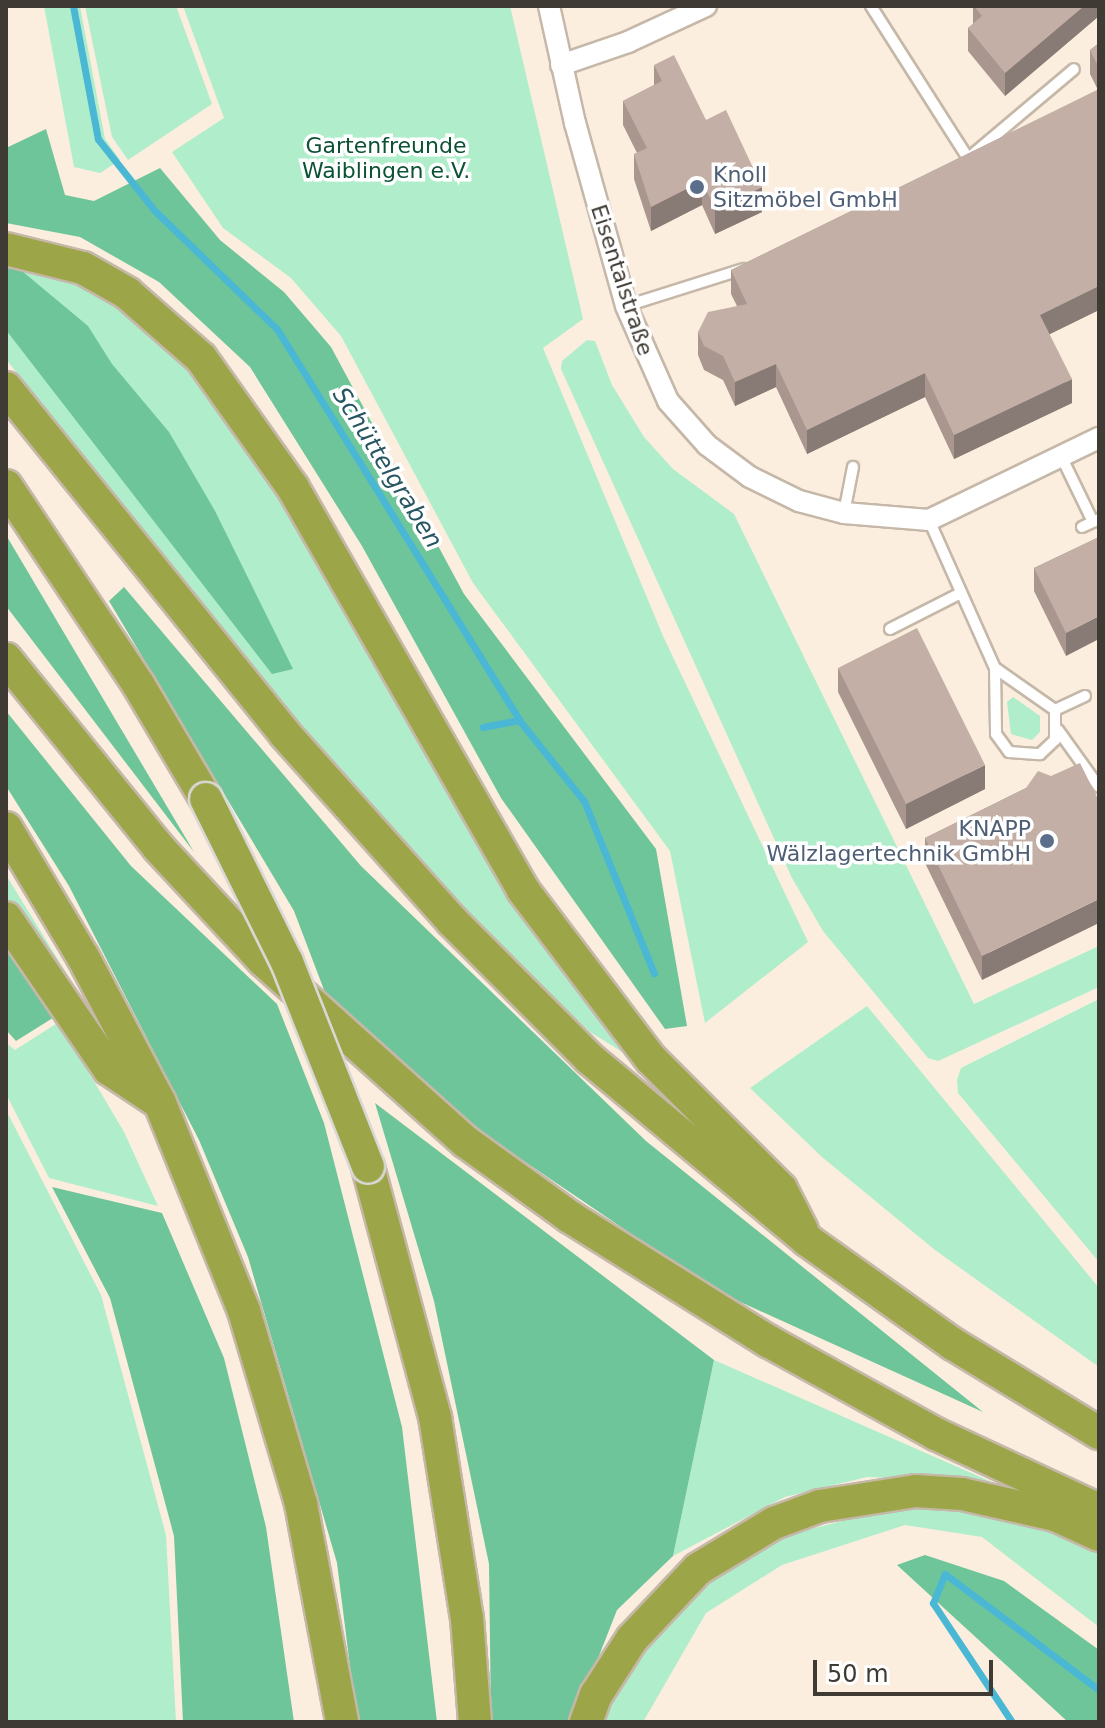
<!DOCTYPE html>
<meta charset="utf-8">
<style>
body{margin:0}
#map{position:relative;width:1105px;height:1728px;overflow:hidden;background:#fceede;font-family:"DejaVu Sans",sans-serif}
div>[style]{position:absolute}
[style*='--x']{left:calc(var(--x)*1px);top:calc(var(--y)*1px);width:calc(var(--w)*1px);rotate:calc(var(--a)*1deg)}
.green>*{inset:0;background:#afedcb}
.forest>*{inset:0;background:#6ec599}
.stream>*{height:7px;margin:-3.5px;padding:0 3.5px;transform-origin:3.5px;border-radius:3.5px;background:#4ab8d5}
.roads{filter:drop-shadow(2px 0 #c5b8a8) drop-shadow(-2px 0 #c5b8a8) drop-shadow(0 2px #c5b8a8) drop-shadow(0 -2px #c5b8a8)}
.service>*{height:10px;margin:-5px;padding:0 5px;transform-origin:5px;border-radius:5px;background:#fff}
.minor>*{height:20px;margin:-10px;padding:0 10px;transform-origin:10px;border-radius:10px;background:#fff}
.trunk>*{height:32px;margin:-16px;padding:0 16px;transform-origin:16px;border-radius:16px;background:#9ca648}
.bridges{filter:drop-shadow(2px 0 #d9d8d6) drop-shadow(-2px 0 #d9d8d6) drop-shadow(0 2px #d9d8d6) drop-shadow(0 -2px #d9d8d6)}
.trunk-bridge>*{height:32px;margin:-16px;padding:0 16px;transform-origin:16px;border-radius:16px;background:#9ca648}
.wall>*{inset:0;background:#a8968f}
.shaded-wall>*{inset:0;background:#887a74}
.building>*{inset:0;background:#c3afa6}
.dots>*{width:22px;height:22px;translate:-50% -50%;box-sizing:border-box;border:4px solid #fff;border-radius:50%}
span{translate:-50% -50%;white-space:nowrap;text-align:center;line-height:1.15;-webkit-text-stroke:7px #fff;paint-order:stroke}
.park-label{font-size:22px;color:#0c5236}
.service-label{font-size:22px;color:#4e5e75}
.left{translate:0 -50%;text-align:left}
.right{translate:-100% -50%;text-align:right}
.street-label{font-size:22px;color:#403a34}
.water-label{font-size:24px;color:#275662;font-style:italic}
.frame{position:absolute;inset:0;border:8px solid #403a34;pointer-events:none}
.scale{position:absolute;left:813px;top:1660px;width:180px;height:36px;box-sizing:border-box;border:4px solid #403a34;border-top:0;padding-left:10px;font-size:24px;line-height:28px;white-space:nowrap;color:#403a34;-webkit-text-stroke:6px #fff;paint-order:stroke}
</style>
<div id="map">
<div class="green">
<div style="clip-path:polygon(44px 6px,80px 6px,105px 139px,120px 160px,100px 173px,74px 167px)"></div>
<div style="clip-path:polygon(85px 6px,176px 6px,212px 104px,128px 160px,112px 137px)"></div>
<div style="clip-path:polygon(183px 6px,510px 6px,583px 319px,543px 348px,663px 636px,808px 942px,705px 1023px,670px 851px,473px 583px,341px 336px,291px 278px,223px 228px,172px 152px,224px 118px)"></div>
<div style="clip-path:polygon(6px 260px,96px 288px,164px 338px,226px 408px,349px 608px,484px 852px,645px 1066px,590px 1032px,483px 930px,304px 730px,116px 499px,6px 359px)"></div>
<div style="clip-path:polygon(587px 340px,595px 341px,612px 385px,644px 437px,673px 469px,734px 514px,974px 1004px,1099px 946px,1099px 987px,938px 1061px,928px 1058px,823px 931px,792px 878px,561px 369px,562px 361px)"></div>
<div style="clip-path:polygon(1013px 697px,1040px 716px,1040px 732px,1032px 740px,1011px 734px,1007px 702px)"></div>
<div style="clip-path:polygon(6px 875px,84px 1002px,6px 905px)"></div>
<div style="clip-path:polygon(1099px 999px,1099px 1262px,958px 1093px,957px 1080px,961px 1068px)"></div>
<div style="clip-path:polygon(867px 1006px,1099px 1288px,1099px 1367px,935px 1250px,822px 1157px,750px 1088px)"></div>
<div style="clip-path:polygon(59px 1022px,124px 1132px,158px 1206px,49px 1178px,6px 1094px,6px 1043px,15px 1050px)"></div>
<div style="clip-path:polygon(6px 1110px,101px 1295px,166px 1535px,176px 1722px,6px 1722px)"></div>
<div style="clip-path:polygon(714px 1360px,994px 1483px,867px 1477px,785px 1497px,673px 1556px)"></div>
<div style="clip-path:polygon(899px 1507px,999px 1515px,1099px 1549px,1099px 1627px,982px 1537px,905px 1525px,782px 1565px,706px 1613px,643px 1722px,600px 1722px,606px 1702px,684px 1596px,778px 1537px)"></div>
</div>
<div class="forest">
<div style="clip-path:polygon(46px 129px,65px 195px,94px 201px,160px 168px,220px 240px,284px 292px,331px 347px,464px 594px,656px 849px,687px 1026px,665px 1029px,501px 798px,362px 546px,250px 367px,159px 282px,80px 237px,6px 223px,6px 148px)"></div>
<div style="clip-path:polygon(16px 266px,88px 326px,112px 364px,169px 432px,215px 511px,293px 669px,272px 674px,6px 330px,6px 267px)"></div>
<div style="clip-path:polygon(6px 535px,194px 852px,6px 606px)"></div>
<div style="clip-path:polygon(124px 587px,361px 866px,646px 1141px,983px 1412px,714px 1290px,490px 1138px,329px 1003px,294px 911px,109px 601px)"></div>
<div style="clip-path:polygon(6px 711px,131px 866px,277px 1004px,324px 1123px,402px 1427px,437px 1722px,357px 1722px,337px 1563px,248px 1257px,199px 1140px,69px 886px,6px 786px)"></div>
<div style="clip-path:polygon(6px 951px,56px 1016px,16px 1041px,6px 1030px)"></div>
<div style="clip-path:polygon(375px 1103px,714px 1360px,673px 1556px,617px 1610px,573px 1722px,491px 1722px,489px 1564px,434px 1301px)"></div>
<div style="clip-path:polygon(52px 1187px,162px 1213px,224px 1358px,266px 1527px,294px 1722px,183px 1722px,174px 1536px,110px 1298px)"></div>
<div style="clip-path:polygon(925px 1555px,1004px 1581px,1099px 1650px,1099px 1722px,1068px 1722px,897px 1565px)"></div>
</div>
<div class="stream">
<div style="--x:73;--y:6;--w:135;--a:79.4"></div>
<div style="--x:98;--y:139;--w:90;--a:51.7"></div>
<div style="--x:154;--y:210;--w:171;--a:44.1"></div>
<div style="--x:277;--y:329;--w:460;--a:58.2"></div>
<div style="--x:519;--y:720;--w:104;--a:51.3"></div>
<div style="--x:584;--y:801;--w:186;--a:67.9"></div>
<div style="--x:483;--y:727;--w:37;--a:-11"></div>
<div style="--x:1012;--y:1722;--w:143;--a:-123.6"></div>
<div style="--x:933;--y:1603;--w:31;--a:-68"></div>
<div style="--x:945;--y:1574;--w:193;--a:37"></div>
</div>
<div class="roads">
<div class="service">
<div style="--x:871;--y:6;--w:180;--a:57.5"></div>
<div style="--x:972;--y:155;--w:133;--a:-40.1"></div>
<div style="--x:626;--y:306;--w:123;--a:-17.5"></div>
<div style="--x:1061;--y:456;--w:73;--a:64.1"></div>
<div style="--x:844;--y:513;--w:47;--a:-78.9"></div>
<div style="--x:929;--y:520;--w:162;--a:66"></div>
<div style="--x:995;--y:668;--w:66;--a:89.1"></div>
<div style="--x:996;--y:734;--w:22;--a:54"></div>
<div style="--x:1009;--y:752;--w:31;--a:4"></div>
<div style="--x:1040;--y:754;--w:21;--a:-43"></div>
<div style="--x:1055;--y:740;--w:30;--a:-90"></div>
<div style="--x:1055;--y:710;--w:73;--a:-145"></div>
<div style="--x:1082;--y:527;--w:19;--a:-25"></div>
<div style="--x:890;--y:629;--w:80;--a:-26.9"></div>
<div style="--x:1055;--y:710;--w:33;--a:-25"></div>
<div style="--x:1058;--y:730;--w:70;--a:54.3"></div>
</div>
<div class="minor">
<div style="--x:549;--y:6;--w:120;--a:77.5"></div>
<div style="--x:575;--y:123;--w:190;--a:74.4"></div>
<div style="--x:626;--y:306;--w:104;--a:66.1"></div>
<div style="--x:668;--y:401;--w:59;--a:48.4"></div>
<div style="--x:707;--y:445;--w:54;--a:36.7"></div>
<div style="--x:750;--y:477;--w:55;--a:26.1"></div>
<div style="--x:799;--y:501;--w:47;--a:14.9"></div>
<div style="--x:844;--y:513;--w:85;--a:4.7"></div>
<div style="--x:929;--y:520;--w:189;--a:-25.8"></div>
<div style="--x:561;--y:65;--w:71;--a:-18.9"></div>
<div style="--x:628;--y:42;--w:86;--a:-24.8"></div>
</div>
<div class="trunk">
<div style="--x:6;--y:249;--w:79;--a:13.9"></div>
<div style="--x:83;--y:268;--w:51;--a:29.6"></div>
<div style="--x:127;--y:293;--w:98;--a:41.3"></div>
<div style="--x:201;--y:358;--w:159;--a:54.7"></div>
<div style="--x:293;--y:488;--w:463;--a:60.2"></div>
<div style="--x:523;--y:890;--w:212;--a:52.9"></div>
<div style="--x:651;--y:1059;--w:184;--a:45"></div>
<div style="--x:781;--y:1189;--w:46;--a:62.9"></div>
<div style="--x:6;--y:388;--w:444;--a:51.1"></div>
<div style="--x:285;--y:734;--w:251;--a:48.2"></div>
<div style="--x:452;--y:921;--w:195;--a:45"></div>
<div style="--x:590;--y:1059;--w:283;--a:39.8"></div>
<div style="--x:807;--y:1240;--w:179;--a:35.5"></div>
<div style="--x:953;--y:1344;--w:171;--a:31.4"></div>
<div style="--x:6;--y:486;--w:238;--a:56.3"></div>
<div style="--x:138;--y:684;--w:134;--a:59.4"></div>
<div style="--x:6;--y:659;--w:242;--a:51"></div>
<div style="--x:158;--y:847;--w:156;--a:47.1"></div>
<div style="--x:264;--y:961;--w:271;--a:41.9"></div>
<div style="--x:466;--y:1142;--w:128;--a:35.8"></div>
<div style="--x:570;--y:1217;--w:234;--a:32.1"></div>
<div style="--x:768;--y:1341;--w:192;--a:29"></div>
<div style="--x:936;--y:1434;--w:180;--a:25"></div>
<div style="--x:6;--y:828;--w:150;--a:59.2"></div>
<div style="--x:83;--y:957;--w:165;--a:62.2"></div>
<div style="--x:160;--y:1103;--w:224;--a:68"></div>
<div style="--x:244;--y:1311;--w:201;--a:73.5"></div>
<div style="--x:301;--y:1504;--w:222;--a:79.3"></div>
<div style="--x:6;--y:918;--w:183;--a:55.7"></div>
<div style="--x:109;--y:1069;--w:58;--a:33.7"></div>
<div style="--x:368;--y:1167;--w:259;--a:75"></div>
<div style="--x:435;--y:1417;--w:204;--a:81"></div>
<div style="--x:467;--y:1618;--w:104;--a:85.6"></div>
<div style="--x:586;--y:1722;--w:29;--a:-70"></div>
<div style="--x:596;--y:1695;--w:67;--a:-57.3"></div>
<div style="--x:632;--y:1639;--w:96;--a:-46.7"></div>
<div style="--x:698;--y:1569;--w:89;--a:-31.2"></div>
<div style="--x:774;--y:1523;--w:49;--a:-20.3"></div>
<div style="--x:820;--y:1506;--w:97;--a:-8.9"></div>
<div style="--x:916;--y:1491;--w:46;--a:3.7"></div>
<div style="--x:962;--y:1494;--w:95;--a:12.7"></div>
<div style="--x:1055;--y:1515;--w:48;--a:24.4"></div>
</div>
</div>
<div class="bridges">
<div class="trunk-bridge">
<div style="--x:206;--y:799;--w:182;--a:63.6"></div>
<div style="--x:287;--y:962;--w:220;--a:68.4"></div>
</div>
</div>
<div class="wall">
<div style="clip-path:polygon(973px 6px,1099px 6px,1099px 16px,1005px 96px,968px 51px,968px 28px,973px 24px)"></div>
<div style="clip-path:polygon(1099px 43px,1099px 310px,1049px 334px,1072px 403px,954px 459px,925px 397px,807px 454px,776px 387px,735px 406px,723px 380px,704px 370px,698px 355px,698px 332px,737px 306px,731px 294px,731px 270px,1098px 90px,1090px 74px,1090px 50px)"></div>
<div style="clip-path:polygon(654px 65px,706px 120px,762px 212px,715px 234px,702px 205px,651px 231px,634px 179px,634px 154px,637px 153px,623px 125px,623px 101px,654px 85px)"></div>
<div style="clip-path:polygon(1099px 537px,1066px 656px,1034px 591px,1034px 568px)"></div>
<div style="clip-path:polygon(838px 668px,985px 789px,906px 829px,838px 692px)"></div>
<div style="clip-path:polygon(1026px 788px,982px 980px,925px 863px,925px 838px)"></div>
</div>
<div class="shaded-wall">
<div style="clip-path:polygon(1084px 6px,1099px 6px,1099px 16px,1005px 96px,1005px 73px)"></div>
<div style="clip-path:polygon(702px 181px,702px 205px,651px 231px,651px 207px)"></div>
<div style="clip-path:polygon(762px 187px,762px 212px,715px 234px,715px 209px)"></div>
<div style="clip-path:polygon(1099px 286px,1099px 310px,1040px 339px,1040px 315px)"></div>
<div style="clip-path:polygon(776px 364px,776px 387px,735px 406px,735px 382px)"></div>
<div style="clip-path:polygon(925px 373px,925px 397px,807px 454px,807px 430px)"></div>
<div style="clip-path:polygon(1072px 379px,1072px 403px,954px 459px,954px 435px)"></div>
<div style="clip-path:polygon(1099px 616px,1099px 639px,1066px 656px,1066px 633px)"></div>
<div style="clip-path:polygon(985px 765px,985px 789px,906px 829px,906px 804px)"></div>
<div style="clip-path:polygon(1099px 899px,1099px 923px,982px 980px,982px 956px)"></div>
</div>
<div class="building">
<div style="clip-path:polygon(974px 6px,1084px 6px,1005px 73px,968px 28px,982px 16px)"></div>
<div style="clip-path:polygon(1099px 43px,1099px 68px,1090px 50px)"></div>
<div style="clip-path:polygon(674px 55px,706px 120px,726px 110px,762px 187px,715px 209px,702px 181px,651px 207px,634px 154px,647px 148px,623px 101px,662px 81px,654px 65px)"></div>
<div style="clip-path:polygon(1099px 89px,1099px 286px,1040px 315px,1072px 379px,954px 435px,925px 373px,807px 430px,776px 364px,735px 382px,723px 356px,704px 346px,698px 332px,708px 312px,747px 304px,731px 270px)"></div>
<div style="clip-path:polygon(1099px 537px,1099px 616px,1066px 633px,1034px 568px)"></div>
<div style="clip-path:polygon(917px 628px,985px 765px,906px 804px,838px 668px)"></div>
<div style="clip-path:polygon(1080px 763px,1099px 801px,1099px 899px,982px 956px,925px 838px,1026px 788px,1038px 771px,1051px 776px)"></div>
</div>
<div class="dots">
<div style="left:697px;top:187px;background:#5c6f8a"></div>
<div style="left:1047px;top:841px;background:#5c6f8a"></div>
</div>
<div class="park-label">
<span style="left:386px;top:158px">Gartenfreunde<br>Waiblingen e.V.</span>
</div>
<div class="service-label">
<span class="left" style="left:713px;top:187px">Knoll<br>Sitzmöbel GmbH</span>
<span class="right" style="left:1031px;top:841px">KNAPP<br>Wälzlagertechnik GmbH</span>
</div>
<div class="street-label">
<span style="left:622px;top:280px;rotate:72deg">Eisentalstraße</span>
</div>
<div class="water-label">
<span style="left:387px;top:468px;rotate:58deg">Schüttelgraben</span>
</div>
<div class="frame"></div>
<div class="scale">50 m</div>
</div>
